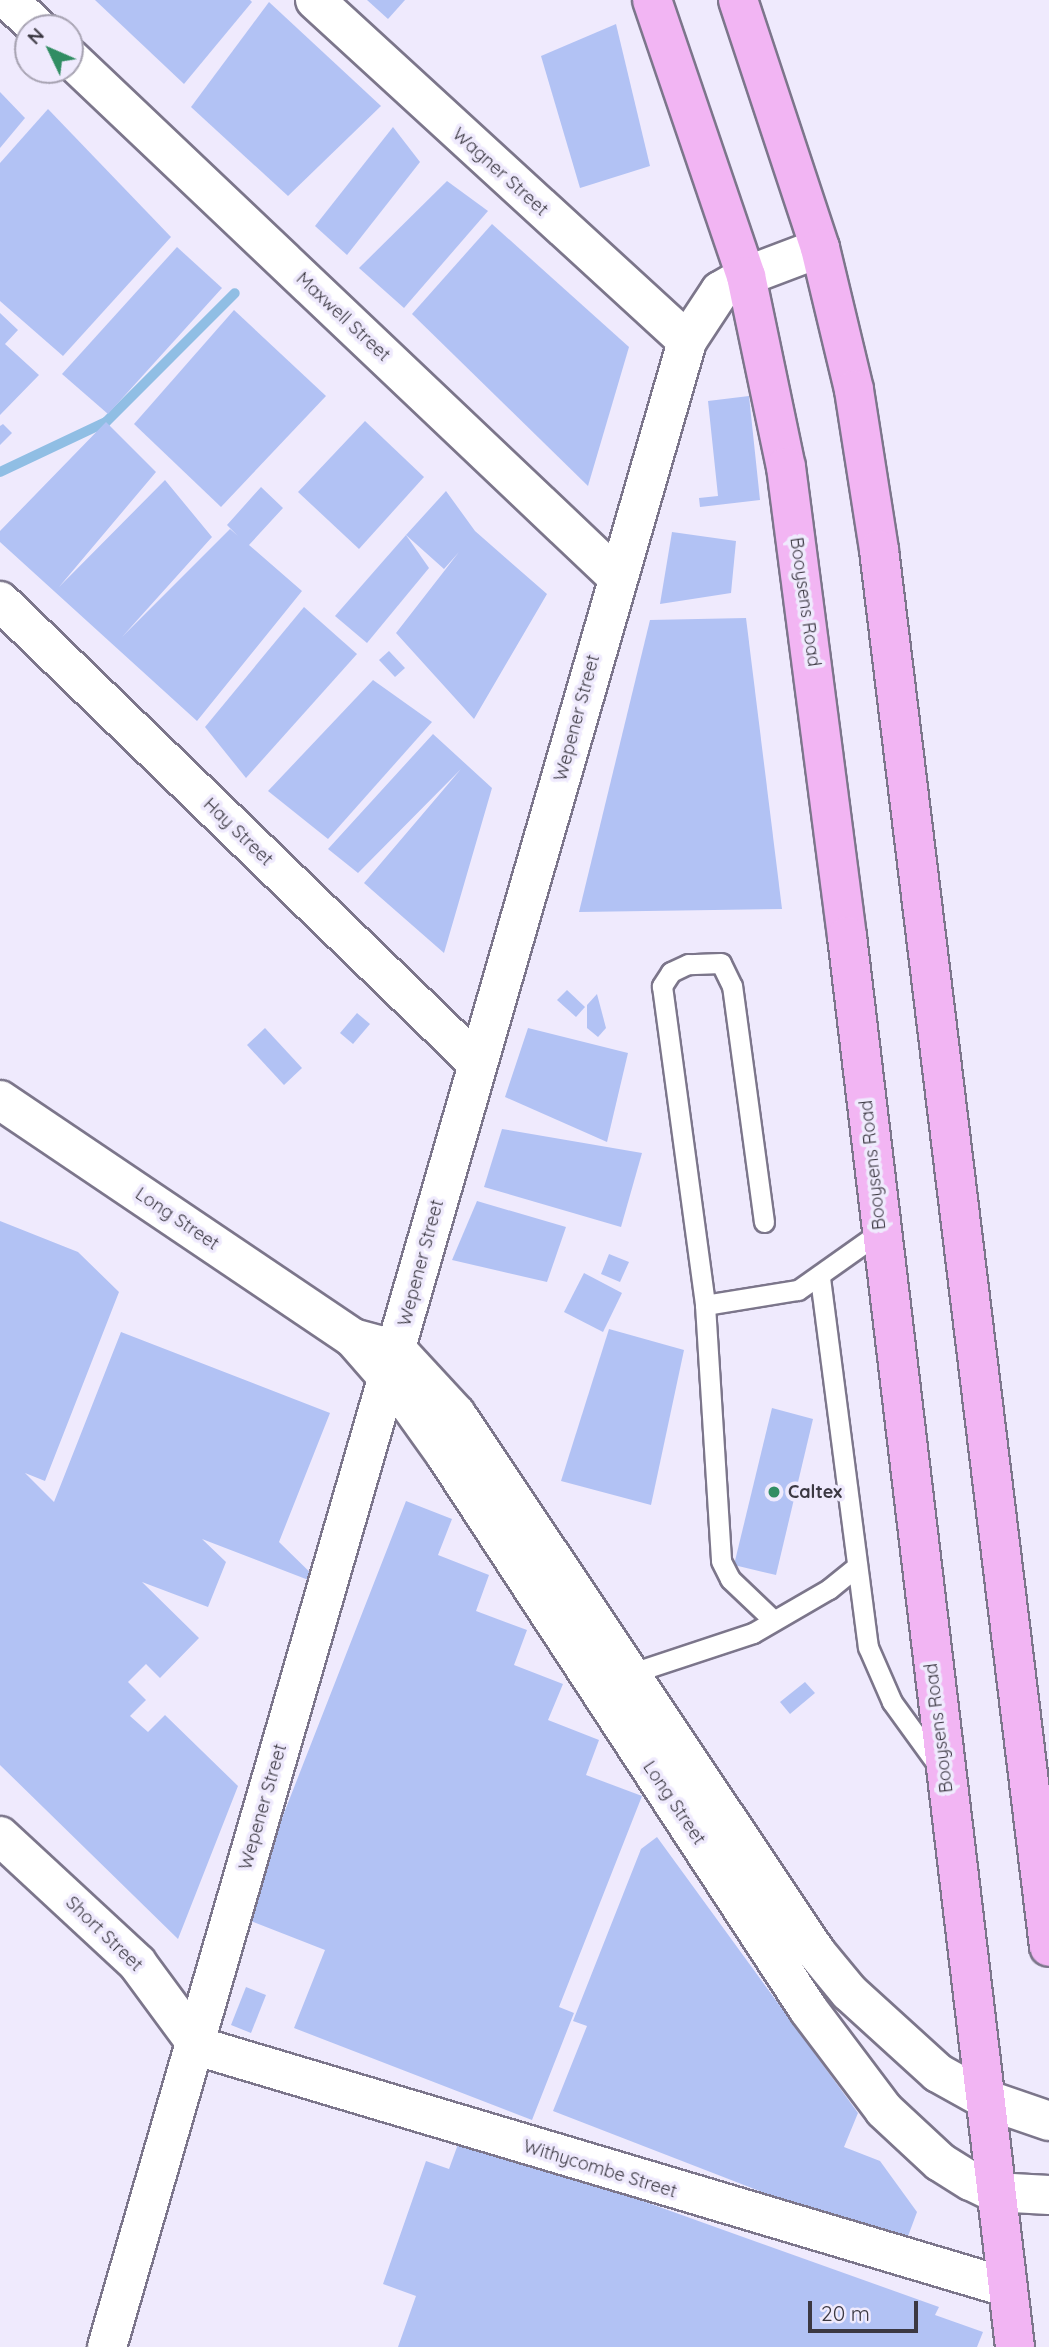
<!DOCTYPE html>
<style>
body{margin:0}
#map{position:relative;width:1049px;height:2347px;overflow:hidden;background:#efeafd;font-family:Quicksand,sans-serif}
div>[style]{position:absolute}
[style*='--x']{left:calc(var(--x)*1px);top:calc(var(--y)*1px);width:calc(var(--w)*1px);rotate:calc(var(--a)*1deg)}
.stream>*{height:10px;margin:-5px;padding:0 5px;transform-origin:5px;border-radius:5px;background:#90bee4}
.building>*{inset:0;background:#b2c2f4}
.roads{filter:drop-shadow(2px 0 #7c768b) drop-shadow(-2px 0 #7c768b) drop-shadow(0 2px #7c768b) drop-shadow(0 -2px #7c768b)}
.service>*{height:19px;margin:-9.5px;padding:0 9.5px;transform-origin:9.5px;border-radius:9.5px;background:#fff}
.minor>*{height:38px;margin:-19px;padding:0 19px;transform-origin:19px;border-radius:19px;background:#fff}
.secondary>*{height:38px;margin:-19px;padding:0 19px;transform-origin:19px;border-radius:19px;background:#fff}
.primary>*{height:38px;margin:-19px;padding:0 19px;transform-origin:19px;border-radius:19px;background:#f2b5f3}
.dots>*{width:19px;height:19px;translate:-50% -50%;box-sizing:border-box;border:4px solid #efeafd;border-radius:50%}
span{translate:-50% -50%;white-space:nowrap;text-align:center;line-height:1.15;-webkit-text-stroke:7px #efeafd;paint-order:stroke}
.street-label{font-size:18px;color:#3b3842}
.poi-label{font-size:18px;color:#3b3842;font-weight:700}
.left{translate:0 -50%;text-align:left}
.north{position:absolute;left:14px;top:14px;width:70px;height:70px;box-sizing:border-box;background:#efeafd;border:2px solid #a7a3b2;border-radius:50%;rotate:314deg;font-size:19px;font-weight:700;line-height:28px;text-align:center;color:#3b3842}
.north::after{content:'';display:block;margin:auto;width:24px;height:32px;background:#318d63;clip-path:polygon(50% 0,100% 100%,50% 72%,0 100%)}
.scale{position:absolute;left:808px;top:2301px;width:110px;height:32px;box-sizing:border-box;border:4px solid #3b3842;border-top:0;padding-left:9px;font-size:21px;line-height:24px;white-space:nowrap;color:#3b3842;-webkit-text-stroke:5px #efeafd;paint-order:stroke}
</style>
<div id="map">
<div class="stream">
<div style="--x:0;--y:472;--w:117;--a:-25.3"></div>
<div style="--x:106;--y:422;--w:182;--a:-45"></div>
</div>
<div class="building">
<div style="clip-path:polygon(95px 0,250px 0,252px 2px,184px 84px)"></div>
<div style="clip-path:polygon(367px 0,405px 0,388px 19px)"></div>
<div style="clip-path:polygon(269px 2px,381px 106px,288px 196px,191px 107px)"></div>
<div style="clip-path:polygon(616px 24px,650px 166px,580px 188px,541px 56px)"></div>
<div style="clip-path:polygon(0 92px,25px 118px,0 148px)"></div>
<div style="clip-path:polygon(48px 109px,171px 237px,63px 356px,0 301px,0 163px)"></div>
<div style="clip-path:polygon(393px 127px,420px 162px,347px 255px,315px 226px)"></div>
<div style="clip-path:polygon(447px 181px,488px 211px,404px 308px,359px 268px)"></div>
<div style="clip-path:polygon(492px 224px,629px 347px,588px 486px,412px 314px)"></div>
<div style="clip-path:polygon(177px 247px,222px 288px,108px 414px,62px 374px)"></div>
<div style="clip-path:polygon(234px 310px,326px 396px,221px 507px,134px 424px)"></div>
<div style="clip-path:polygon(0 313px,18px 330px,5px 344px,39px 375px,0 415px)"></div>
<div style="clip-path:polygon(749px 396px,760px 500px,700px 507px,699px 498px,718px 496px,708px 401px)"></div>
<div style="clip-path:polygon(365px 421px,424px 477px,359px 549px,298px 492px)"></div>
<div style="clip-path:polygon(106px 422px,156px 472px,59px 587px,165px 480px,212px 537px,122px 637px,230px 529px,238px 536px,227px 525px,261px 487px,283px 508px,249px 545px,302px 591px,197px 721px,0 542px,0 531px)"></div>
<div style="clip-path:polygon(3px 424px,12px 433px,0 445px,0 426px)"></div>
<div style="clip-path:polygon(446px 491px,475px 531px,547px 594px,474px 719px,396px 633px,459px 552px,444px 569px,406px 535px)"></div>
<div style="clip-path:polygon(672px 532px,736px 541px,731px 593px,660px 604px)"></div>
<div style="clip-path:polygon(406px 535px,429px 568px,367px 643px,335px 616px)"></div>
<div style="clip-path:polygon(304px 607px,357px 654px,246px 778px,205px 727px)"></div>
<div style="clip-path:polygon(746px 618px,782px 909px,579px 912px,650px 620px)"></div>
<div style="clip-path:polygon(389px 651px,405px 668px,395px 677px,379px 660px)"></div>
<div style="clip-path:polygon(373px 680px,432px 722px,328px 839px,268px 791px)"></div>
<div style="clip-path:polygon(433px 734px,492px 788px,444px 953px,364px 883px,461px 769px,358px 873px,328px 849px)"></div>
<div style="clip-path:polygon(567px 990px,585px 1007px,576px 1017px,557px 1000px)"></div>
<div style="clip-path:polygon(597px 994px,606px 1028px,598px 1037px,587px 1028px,587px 1005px)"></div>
<div style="clip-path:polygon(357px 1013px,370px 1024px,353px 1044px,340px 1033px)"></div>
<div style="clip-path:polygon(265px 1028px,302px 1068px,284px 1085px,247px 1045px)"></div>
<div style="clip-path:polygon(528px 1028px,628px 1053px,607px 1142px,505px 1097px)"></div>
<div style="clip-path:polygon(502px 1129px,642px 1153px,621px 1227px,484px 1187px)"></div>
<div style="clip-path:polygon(477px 1201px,566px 1227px,547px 1282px,452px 1260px)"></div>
<div style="clip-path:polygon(0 1221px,78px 1252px,119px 1292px,45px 1481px,25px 1473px,54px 1502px,121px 1332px,330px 1413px,279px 1542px,324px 1586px,202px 1539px,226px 1562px,208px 1607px,142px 1582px,199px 1638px,160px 1678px,146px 1664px,128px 1682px,146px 1700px,130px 1716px,148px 1732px,165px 1715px,238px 1786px,178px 1939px,0 1765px)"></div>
<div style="clip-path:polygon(609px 1254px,629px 1262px,620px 1282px,601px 1274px)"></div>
<div style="clip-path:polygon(584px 1273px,622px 1293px,603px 1332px,564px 1312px)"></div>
<div style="clip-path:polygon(609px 1329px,684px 1350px,651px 1505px,561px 1481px)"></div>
<div style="clip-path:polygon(772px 1408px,813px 1419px,776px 1575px,734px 1565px)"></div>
<div style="clip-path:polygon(406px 1501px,452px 1519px,438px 1555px,489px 1575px,476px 1611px,527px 1630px,514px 1665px,563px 1684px,548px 1720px,599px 1740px,586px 1775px,642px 1796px,559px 2007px,574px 2013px,532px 2120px,294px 2028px,325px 1950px,243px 1918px)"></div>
<div style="clip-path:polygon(805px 1682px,815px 1693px,790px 1714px,780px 1702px)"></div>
<div style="clip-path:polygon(657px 1837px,858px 2113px,844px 2147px,880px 2161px,917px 2212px,904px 2247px,553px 2111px,587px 2026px,573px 2021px,641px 1849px)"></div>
<div style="clip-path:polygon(246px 1987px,266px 1995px,251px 2033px,231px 2025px)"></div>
<div style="clip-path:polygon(461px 2136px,939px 2307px,935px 2315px,983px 2332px,977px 2347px,398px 2347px,416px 2296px,383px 2284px,426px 2161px,449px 2169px)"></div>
</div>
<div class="roads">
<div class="service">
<div style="--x:764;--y:1222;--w:238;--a:-97.7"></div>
<div style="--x:732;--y:986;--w:25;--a:-116"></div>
<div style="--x:721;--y:963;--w:33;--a:178"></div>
<div style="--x:688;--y:964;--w:19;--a:155"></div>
<div style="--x:671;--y:972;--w:17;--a:123"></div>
<div style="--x:662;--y:986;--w:322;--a:82.3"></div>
<div style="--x:705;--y:1305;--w:94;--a:-9.2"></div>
<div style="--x:798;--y:1290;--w:100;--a:-35.3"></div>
<div style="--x:820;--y:1278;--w:372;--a:82.6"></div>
<div style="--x:868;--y:1647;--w:60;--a:66.4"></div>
<div style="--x:892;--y:1702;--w:82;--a:54"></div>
<div style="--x:705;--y:1305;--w:256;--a:86.4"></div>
<div style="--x:721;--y:1561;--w:20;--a:63"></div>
<div style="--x:730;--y:1579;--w:59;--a:43.6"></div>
<div style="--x:632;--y:1673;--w:127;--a:-18.3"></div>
<div style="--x:753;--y:1633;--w:88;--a:-30.1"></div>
<div style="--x:829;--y:1589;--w:35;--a:-39"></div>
</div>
<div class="minor">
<div style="--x:8;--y:0;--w:41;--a:43"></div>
<div style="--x:315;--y:0;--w:505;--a:42.51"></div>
<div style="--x:70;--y:58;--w:753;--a:43.49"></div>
<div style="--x:0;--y:601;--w:663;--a:44.08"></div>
<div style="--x:0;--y:1836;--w:187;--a:42.8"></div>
<div style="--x:137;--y:1963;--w:99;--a:53.6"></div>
<div style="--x:196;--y:2043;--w:13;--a:29"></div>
<div style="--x:207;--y:2049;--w:834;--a:16.59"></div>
<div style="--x:107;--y:2347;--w:2088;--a:-73.87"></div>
<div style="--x:687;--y:341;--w:60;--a:-56.6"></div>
<div style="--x:720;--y:291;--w:30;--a:-30"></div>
<div style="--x:746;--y:276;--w:79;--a:-20.7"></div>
</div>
<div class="secondary">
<div style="--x:0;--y:1100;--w:426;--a:34"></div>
<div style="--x:353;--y:1338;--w:74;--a:48.8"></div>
<div style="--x:402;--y:1394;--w:74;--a:54.4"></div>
<div style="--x:445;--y:1454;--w:663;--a:56.81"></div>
<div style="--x:808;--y:2009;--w:126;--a:53"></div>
<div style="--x:884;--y:2110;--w:76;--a:42.9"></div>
<div style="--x:940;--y:2162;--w:36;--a:32"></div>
<div style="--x:971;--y:2181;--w:25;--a:26"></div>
<div style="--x:994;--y:2192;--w:55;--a:3.1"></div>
<div style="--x:353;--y:1338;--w:46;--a:15.3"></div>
<div style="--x:397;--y:1350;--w:87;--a:47.3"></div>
<div style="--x:456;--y:1414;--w:647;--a:56.21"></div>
<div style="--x:816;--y:1952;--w:52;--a:50.5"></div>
<div style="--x:849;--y:1992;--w:120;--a:42.3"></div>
<div style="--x:938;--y:2073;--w:54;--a:29"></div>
<div style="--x:985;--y:2099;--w:68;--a:19"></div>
</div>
<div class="primary">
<div style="--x:652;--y:0;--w:292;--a:71.2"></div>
<div style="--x:746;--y:276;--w:195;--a:78.2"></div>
<div style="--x:786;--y:467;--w:473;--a:82.6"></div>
<div style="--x:847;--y:936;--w:1421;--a:83.21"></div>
<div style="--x:738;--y:0;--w:261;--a:71.7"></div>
<div style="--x:820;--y:248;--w:146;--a:76.5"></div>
<div style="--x:854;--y:390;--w:162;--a:81.1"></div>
<div style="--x:879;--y:550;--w:1407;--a:83.06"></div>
</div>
</div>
<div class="dots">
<div style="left:774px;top:1492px;background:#318d63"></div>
</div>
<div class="street-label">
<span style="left:500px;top:172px;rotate:42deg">Wagner Street</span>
<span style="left:343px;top:317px;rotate:43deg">Maxwell Street</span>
<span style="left:805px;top:602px;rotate:82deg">Booysens Road</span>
<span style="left:577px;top:718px;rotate:-75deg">Wepener Street</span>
<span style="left:238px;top:832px;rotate:44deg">Hay Street</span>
<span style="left:873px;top:1165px;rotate:-96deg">Booysens Road</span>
<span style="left:177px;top:1219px;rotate:34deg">Long Street</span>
<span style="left:421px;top:1263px;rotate:-75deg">Wepener Street</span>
<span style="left:939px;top:1728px;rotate:-97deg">Booysens Road</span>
<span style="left:674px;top:1803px;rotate:56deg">Long Street</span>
<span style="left:263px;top:1807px;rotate:-74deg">Wepener Street</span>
<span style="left:104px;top:1934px;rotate:44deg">Short Street</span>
<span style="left:600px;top:2169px;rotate:17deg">Withycombe Street</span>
</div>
<div class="poi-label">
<span class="left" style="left:788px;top:1492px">Caltex</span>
</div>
<div class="north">N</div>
<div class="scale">20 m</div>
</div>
